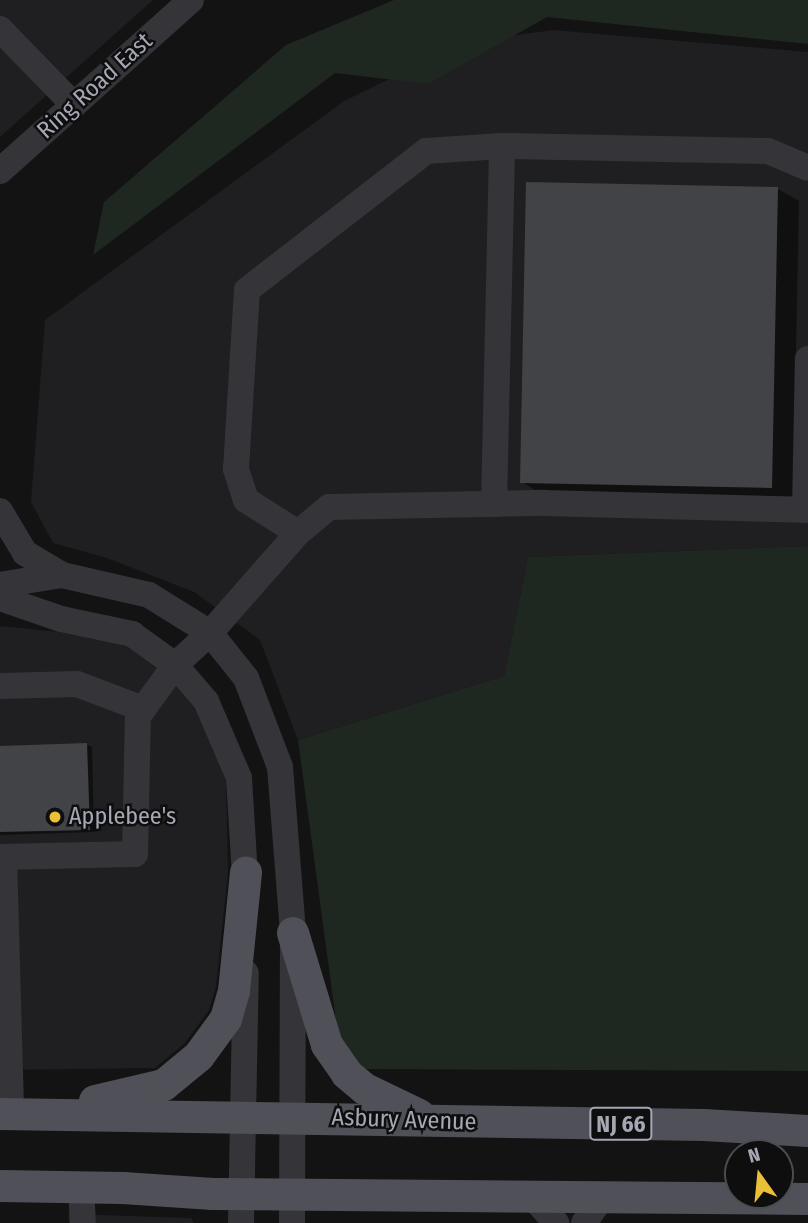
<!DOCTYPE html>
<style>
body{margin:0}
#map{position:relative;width:808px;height:1223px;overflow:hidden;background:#131314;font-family:"Fira Sans Condensed",sans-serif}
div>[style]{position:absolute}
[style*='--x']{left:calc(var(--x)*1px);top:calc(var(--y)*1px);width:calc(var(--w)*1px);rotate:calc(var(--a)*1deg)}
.built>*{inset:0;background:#1f1f21}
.green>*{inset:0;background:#1f2721}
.shadow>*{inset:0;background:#0007}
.building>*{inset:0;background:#424347}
.minor>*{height:26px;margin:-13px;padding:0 13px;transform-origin:13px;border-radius:13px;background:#343439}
.major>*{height:32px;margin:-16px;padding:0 16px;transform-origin:16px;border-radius:16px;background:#505158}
.dots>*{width:19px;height:19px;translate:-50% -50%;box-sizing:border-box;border:4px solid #0e0e0f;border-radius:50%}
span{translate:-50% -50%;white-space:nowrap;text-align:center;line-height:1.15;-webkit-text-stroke:5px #0e0e0f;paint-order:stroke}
.shield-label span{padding:2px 5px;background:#0e0e0f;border:2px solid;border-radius:5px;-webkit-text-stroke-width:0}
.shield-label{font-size:23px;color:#a5a8b4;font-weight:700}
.street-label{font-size:24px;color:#a5a8b4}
.poi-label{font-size:24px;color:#a5a8b4}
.left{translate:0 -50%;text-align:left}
.north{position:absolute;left:724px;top:1139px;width:70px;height:70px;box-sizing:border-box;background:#0e0e0f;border:2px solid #4a4c51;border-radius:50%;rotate:345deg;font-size:19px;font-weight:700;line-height:28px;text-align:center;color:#a5a8b4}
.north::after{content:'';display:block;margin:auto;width:24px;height:32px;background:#e9c036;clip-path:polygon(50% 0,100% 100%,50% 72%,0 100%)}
</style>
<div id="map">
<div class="built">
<div style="clip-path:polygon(0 0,153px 0,0 137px)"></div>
<div style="clip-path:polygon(553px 30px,808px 52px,808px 546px,528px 557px,504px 676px,298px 740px,260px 640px,194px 592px,107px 558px,53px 543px,31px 502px,45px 320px,344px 101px,466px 42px)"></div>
<div style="clip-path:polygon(0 626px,59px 632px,127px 646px,166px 675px,195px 708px,226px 781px,228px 871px,216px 987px,209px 1010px,185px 1043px,155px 1068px,0 1070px)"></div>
<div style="clip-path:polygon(68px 1214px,191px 1218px,194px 1223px,69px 1223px)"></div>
</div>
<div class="green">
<div style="clip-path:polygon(394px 0,808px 0,808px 44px,547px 17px,428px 84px,335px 73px,93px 255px,104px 202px,286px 45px)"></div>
<div style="clip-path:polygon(808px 546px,808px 1071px,365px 1069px,340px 1050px,298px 740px,504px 676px,528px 557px)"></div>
</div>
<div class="shadow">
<div style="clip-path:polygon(778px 189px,799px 201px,793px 500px,543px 495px,522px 482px)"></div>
<div style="clip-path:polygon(87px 745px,92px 747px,94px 832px,0 835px,0 747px)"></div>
</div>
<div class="building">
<div style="clip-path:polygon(526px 182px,778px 187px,772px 488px,520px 483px)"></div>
<div style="clip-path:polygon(87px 743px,90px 830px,0 832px,0 746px)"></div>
</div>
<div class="minor">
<div style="--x:0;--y:29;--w:106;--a:45.8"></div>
<div style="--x:0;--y:171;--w:256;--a:-41.8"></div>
<div style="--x:494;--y:504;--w:358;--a:-88.7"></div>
<div style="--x:502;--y:146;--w:266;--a:1.1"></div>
<div style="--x:768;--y:151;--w:43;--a:23"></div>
<div style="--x:0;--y:511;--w:49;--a:59.2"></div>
<div style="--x:25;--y:553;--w:43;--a:30.7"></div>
<div style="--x:62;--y:575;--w:89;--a:12.9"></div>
<div style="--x:149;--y:595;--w:72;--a:31.9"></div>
<div style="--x:210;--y:633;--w:58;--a:51.3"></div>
<div style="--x:246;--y:678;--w:95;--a:69.1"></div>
<div style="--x:280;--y:767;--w:167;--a:85.5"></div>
<div style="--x:293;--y:933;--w:290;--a:90.2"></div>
<div style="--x:298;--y:533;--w:62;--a:-147.6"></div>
<div style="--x:246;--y:500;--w:33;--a:-108"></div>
<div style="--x:236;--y:469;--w:179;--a:-86.5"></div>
<div style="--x:247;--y:290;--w:227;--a:-37.8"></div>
<div style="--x:426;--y:151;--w:76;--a:-3.8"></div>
<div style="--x:0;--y:585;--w:63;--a:-9.2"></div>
<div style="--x:0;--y:598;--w:65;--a:19"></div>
<div style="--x:61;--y:619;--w:73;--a:11.9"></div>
<div style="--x:132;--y:634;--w:53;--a:35.8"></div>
<div style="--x:175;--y:665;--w:48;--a:49.3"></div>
<div style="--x:206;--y:701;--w:84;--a:66.8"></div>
<div style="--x:239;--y:778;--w:114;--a:86.5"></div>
<div style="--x:0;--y:686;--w:77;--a:-1.5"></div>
<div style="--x:77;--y:684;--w:71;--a:20.7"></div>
<div style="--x:0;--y:857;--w:135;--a:-1.3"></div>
<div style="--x:135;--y:854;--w:138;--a:-88.8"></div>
<div style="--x:138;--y:716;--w:63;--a:-54"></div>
<div style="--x:175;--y:665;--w:47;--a:-42.4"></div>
<div style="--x:210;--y:633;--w:133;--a:-48.7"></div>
<div style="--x:298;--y:533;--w:40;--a:-40"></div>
<div style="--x:329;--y:507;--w:215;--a:-1.1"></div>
<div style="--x:544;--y:503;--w:261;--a:1.5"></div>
<div style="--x:805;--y:510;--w:151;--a:-88.9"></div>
<div style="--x:4;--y:857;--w:257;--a:88.4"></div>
<div style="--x:81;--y:1187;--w:36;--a:87"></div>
<div style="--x:531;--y:1195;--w:38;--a:48"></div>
<div style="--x:241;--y:1223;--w:250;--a:-88.9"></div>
<div style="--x:584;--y:1223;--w:33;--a:-55"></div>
</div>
<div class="major">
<div style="--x:293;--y:933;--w:117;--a:73.1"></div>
<div style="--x:327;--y:1045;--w:35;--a:55"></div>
<div style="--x:347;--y:1074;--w:23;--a:40"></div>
<div style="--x:365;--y:1089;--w:60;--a:25.7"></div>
<div style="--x:95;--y:1101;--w:71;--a:-13.1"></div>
<div style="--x:164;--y:1085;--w:45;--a:-39.6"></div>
<div style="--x:199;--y:1056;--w:46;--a:-53.9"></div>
<div style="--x:226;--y:1019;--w:29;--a:-74"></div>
<div style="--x:234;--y:991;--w:119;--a:-84.2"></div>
<div style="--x:0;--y:1114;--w:704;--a:0.9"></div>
<div style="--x:704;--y:1125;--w:104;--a:3.3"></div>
<div style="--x:0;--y:1186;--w:123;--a:0.9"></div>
<div style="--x:123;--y:1188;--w:90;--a:3.8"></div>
<div style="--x:213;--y:1194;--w:595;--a:0.48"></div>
</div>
<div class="dots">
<div style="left:55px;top:817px;background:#e9c036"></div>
</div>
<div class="shield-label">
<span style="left:621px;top:1124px">NJ 66</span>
</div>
<div class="street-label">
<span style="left:95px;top:86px;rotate:-42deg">Ring Road East</span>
<span style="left:404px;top:1120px;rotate:2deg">Asbury Avenue</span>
</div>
<div class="poi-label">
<span class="left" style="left:69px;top:817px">Applebee's</span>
</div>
<div class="north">N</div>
</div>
